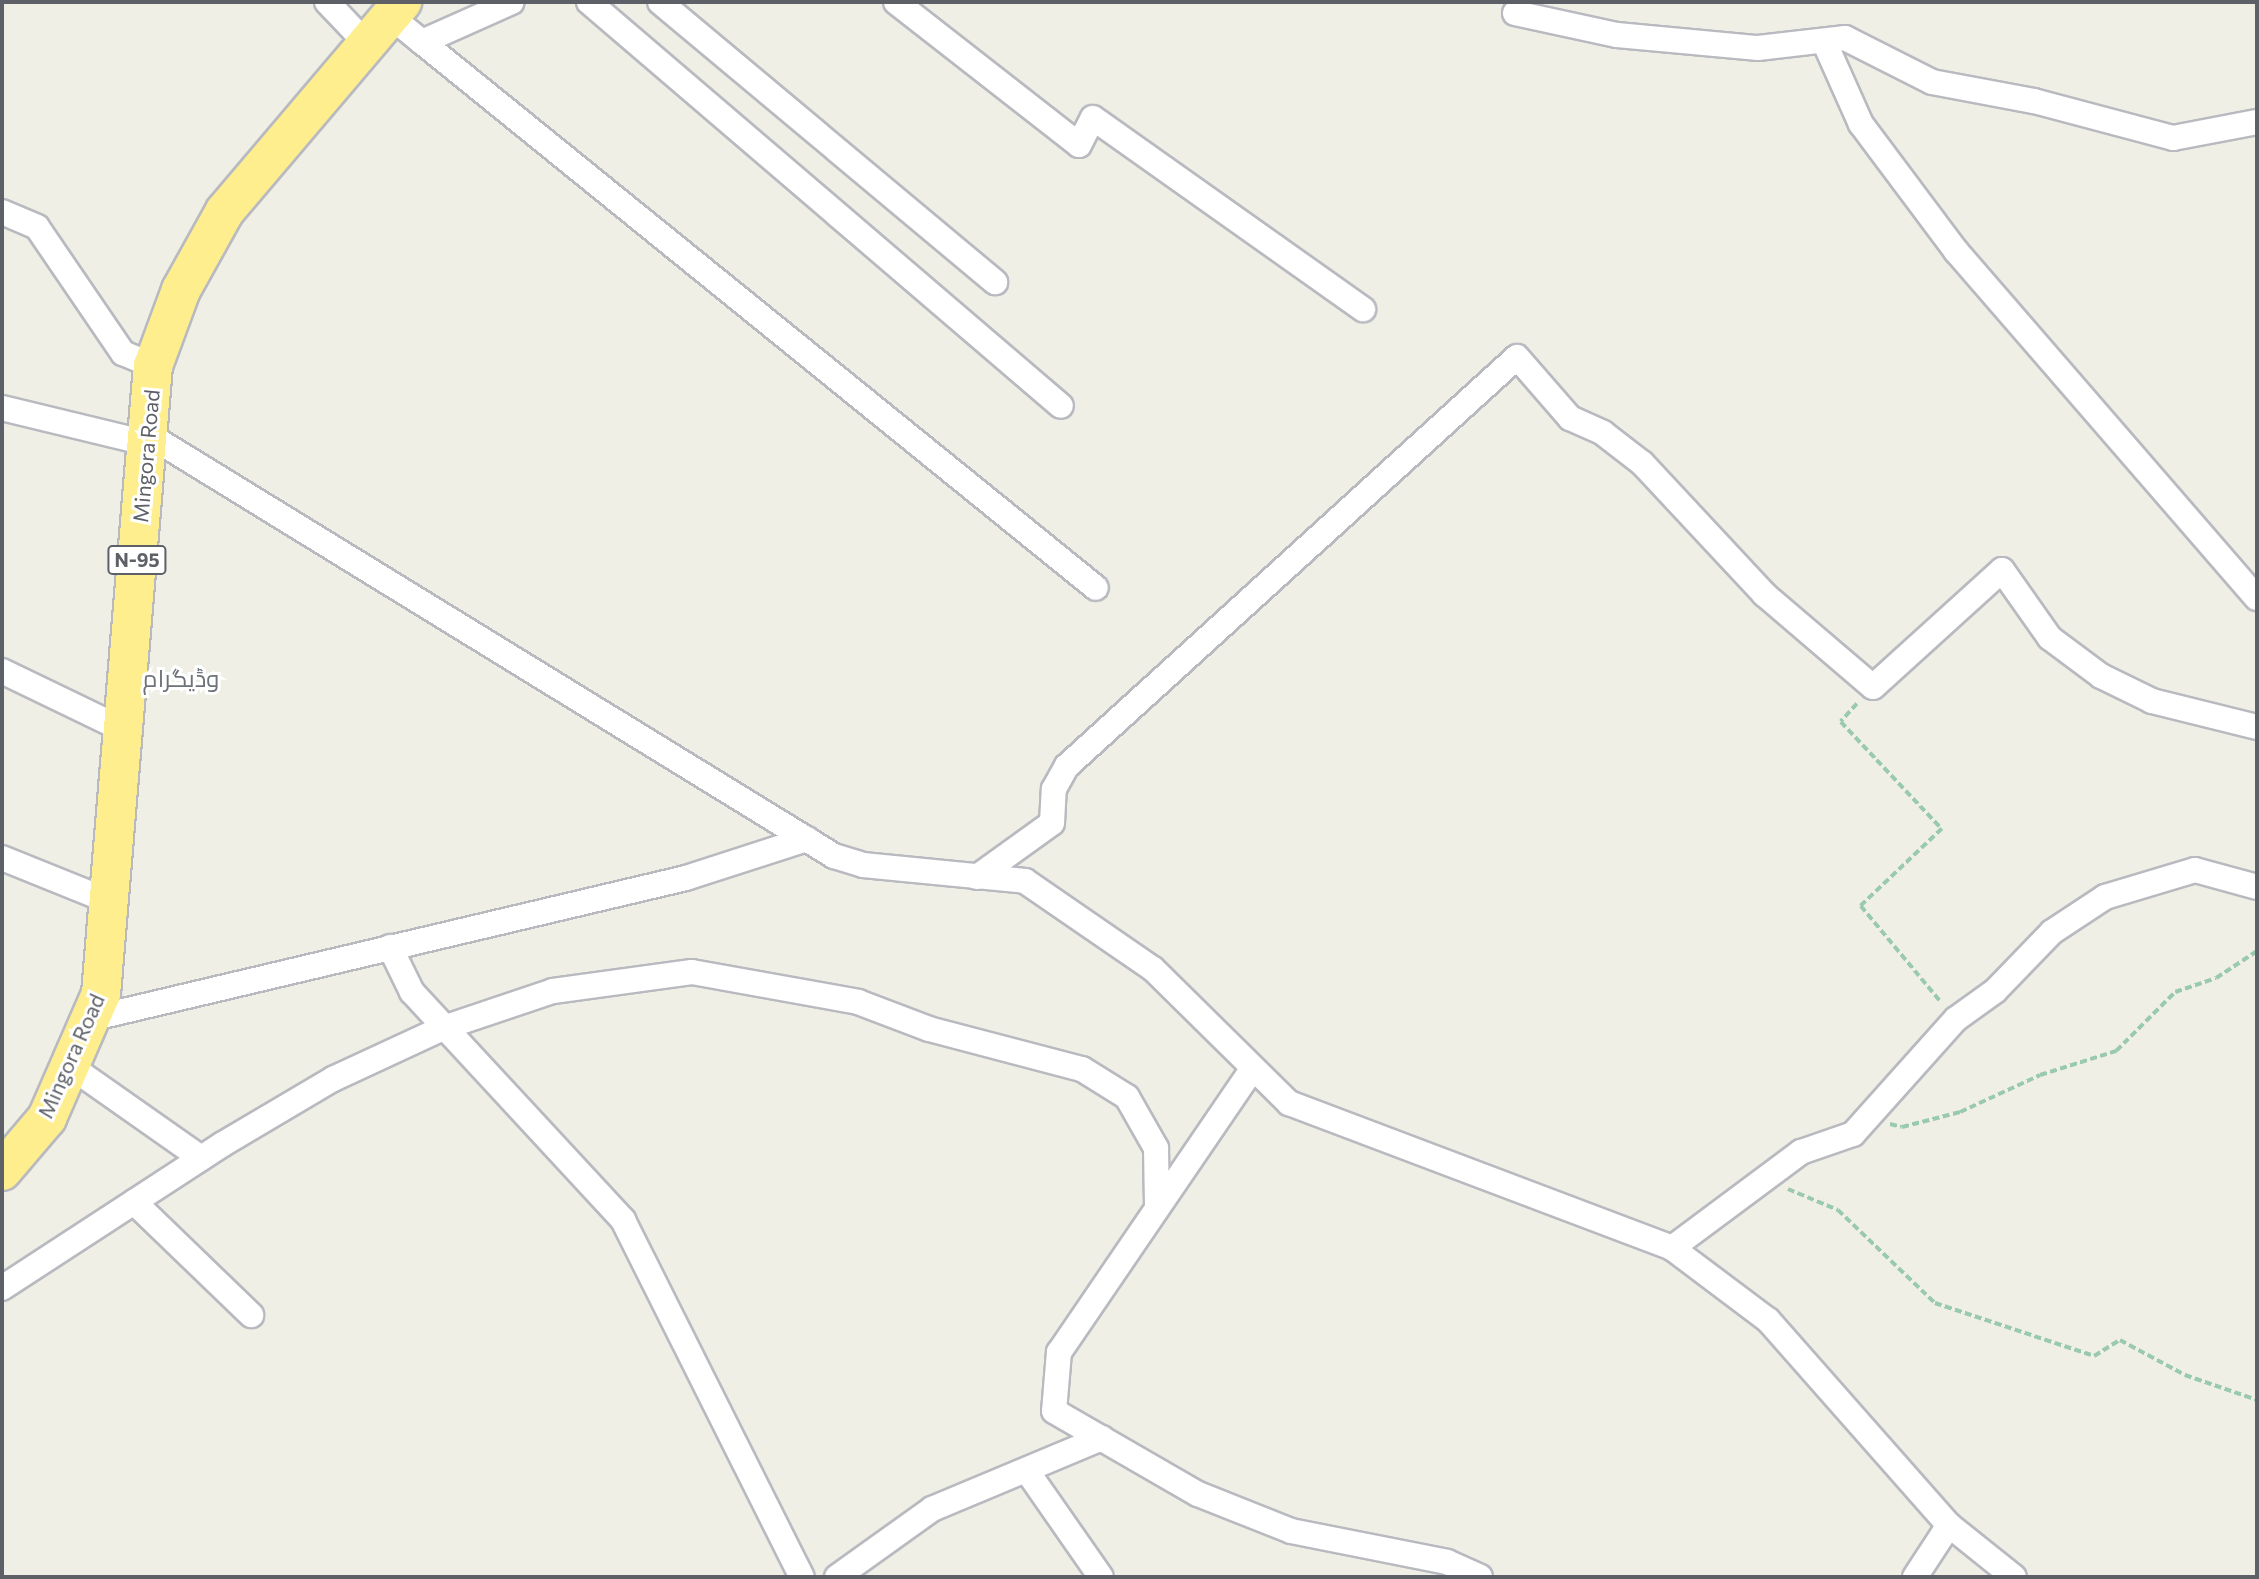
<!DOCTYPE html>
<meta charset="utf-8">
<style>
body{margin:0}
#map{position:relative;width:2259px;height:1579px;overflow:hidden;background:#f0efe6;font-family:Commissioner,Cairo,sans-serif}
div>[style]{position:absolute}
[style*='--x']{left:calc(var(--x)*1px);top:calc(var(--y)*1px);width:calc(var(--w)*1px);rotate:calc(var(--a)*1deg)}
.path>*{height:3.5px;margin-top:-1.75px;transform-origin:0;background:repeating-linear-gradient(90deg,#9acaad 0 7px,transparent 0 10.5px)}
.roads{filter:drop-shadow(2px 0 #b8bac0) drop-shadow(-2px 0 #b8bac0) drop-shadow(0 2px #b8bac0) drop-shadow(0 -2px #b8bac0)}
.street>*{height:24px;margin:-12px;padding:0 12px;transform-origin:12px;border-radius:12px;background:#fff}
.highway>*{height:38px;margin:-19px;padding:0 19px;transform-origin:19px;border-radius:19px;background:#ffee8e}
span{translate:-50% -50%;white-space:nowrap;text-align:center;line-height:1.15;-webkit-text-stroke:6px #fff;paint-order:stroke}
.shield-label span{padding:2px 5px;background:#fff;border:2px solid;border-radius:5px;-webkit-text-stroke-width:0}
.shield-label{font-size:19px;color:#5d6067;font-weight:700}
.street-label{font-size:21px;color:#5d6067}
.quarter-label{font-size:24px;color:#6e7279}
.frame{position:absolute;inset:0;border:4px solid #5d6067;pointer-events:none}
</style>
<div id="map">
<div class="path">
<div style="--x:1857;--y:704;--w:24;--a:132"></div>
<div style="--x:1841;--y:722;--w:147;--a:46.7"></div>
<div style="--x:1942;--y:829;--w:112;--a:136.5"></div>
<div style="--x:1861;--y:906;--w:125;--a:50.2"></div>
<div style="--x:1890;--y:1124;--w:12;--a:14"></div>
<div style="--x:1902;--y:1127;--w:60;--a:-14.5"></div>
<div style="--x:1960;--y:1112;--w:88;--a:-24.8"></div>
<div style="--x:2040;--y:1075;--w:80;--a:-17.5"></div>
<div style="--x:2116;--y:1051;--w:83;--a:-45"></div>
<div style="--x:2175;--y:992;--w:43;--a:-18.9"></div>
<div style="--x:2216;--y:978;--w:49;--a:-33.4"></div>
<div style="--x:1788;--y:1189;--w:54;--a:22.8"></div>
<div style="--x:1838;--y:1210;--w:134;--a:43.8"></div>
<div style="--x:1935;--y:1303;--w:168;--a:18.4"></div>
<div style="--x:2094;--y:1356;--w:31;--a:-32"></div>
<div style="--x:2120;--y:1340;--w:74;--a:28.3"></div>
<div style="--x:2185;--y:1375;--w:76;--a:19.1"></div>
</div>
<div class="roads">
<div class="street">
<div style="--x:327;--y:2;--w:58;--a:46.4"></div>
<div style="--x:589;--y:2;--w:621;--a:40.56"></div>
<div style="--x:660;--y:2;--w:437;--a:39.9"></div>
<div style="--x:896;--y:2;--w:232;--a:38"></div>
<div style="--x:1079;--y:145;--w:30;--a:-63"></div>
<div style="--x:1093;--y:118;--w:331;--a:35.3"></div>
<div style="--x:1515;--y:13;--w:104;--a:12.2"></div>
<div style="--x:1617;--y:35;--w:142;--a:5.3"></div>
<div style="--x:1758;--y:48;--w:88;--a:-6.6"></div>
<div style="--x:1845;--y:38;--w:97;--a:26.8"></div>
<div style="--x:1932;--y:82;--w:104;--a:10.6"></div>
<div style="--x:2034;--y:101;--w:144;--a:14.9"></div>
<div style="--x:2173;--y:138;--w:86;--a:-10.8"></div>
<div style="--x:390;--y:16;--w:41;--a:39.1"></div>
<div style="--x:422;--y:42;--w:98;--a:-24"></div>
<div style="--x:1824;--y:41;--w:91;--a:66"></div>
<div style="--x:1861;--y:124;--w:159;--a:53.2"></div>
<div style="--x:1956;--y:251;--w:459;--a:49.1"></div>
<div style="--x:422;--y:42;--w:867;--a:39.01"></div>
<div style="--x:2;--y:212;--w:38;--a:23"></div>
<div style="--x:37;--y:227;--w:153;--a:55.7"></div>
<div style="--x:123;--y:353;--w:33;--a:23"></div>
<div style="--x:2;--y:408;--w:153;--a:13.6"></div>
<div style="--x:152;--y:437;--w:800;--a:31.57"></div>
<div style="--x:834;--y:856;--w:30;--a:17"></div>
<div style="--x:863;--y:865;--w:163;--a:5.6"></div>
<div style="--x:1025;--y:881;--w:155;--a:34.5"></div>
<div style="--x:1153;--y:969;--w:191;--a:44.6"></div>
<div style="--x:1289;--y:1103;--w:410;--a:20.7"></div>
<div style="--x:1672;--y:1248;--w:120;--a:36.9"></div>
<div style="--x:1768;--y:1320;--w:273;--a:48.6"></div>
<div style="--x:1949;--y:1525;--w:83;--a:38.7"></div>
<div style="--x:2;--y:671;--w:136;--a:25.8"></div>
<div style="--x:2;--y:858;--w:118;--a:22"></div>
<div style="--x:977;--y:877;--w:92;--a:-35.8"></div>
<div style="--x:1052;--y:823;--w:34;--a:-87"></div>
<div style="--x:1054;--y:789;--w:26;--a:-61"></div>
<div style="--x:1067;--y:766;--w:608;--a:-42.27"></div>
<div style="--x:1517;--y:357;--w:81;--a:49"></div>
<div style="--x:1570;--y:418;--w:36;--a:24"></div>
<div style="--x:1603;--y:433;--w:49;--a:37.6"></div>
<div style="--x:1642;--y:463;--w:179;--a:47"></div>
<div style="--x:1764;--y:594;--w:143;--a:40.5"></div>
<div style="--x:1873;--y:687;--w:174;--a:-42.2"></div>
<div style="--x:2002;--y:570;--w:83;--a:54.8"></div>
<div style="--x:2050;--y:638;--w:64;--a:36.7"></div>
<div style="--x:2101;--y:676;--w:57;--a:26.1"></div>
<div style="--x:2152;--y:701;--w:108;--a:13.9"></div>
<div style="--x:390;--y:947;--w:50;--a:63.9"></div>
<div style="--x:412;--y:992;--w:311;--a:47.2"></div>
<div style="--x:623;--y:1220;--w:399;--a:63.4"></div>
<div style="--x:90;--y:1019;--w:612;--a:-13.31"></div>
<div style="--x:686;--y:878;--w:127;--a:-17.9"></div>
<div style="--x:70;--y:1066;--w:160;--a:35.1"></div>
<div style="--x:1251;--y:1071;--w:340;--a:124.3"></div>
<div style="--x:1059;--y:1352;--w:59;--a:94.8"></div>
<div style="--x:1054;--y:1411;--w:166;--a:30"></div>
<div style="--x:1198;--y:1494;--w:100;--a:21.7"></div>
<div style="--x:1291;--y:1531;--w:159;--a:11.2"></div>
<div style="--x:1447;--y:1562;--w:36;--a:24"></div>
<div style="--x:134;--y:1202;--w:163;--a:44"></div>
<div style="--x:1672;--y:1248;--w:161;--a:-36.7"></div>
<div style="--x:1801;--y:1152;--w:55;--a:-19.1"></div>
<div style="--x:1853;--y:1134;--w:154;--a:-48.2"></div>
<div style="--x:1956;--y:1019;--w:48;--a:-35.7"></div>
<div style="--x:1995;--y:991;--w:82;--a:-46"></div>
<div style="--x:2052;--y:932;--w:64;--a:-33.4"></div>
<div style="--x:2105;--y:897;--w:94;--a:-16.7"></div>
<div style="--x:2195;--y:870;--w:64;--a:15.3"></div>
<div style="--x:2;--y:1288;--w:264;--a:-33.1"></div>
<div style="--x:223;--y:1144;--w:128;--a:-30.6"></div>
<div style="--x:333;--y:1079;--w:121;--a:-24.9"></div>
<div style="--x:443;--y:1028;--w:116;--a:-18.6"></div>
<div style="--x:553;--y:991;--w:140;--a:-7.8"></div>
<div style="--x:692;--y:972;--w:169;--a:10.2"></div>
<div style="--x:858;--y:1002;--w:76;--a:20.8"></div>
<div style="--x:929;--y:1029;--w:158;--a:14.7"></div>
<div style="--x:1082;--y:1069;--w:53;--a:31.9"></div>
<div style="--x:1127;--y:1097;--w:59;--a:60.4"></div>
<div style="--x:1156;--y:1148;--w:56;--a:89"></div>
<div style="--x:1027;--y:1471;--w:129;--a:55.1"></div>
<div style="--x:837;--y:1577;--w:117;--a:-35.6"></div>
<div style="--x:932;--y:1509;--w:184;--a:-22.7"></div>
<div style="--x:1915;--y:1577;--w:62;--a:-56.8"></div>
</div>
<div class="highway">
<div style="--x:2;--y:1171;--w:70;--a:-49.7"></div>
<div style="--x:47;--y:1118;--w:135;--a:-66.5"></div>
<div style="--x:101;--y:994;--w:630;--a:-85.27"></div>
<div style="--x:153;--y:366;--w:81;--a:-69.8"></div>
<div style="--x:181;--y:290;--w:90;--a:-60.9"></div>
<div style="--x:225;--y:211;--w:274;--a:-49.7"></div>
</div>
</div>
<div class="shield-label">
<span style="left:137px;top:560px">N-95</span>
</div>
<div class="street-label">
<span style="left:146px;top:456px;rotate:-85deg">Mingora Road</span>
<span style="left:71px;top:1056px;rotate:-66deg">Mingora Road</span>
</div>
<div class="quarter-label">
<span style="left:181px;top:678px">وڈیگرام</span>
</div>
<div class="frame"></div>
</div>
